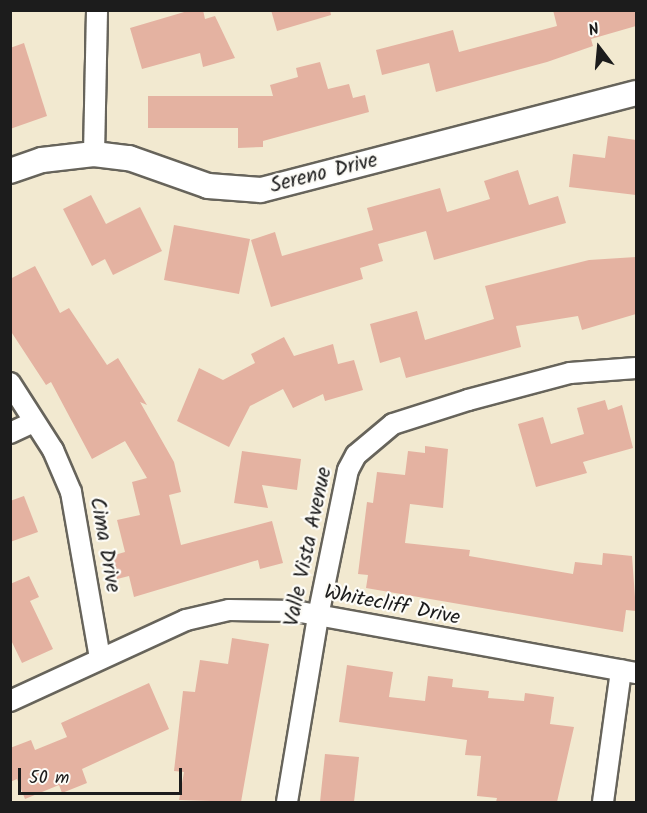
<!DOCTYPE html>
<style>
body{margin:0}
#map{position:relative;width:647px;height:813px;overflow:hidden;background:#f2e9d0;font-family:Kalam,sans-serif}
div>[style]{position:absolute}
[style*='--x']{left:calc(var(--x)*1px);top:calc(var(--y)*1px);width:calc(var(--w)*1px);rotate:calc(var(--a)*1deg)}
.building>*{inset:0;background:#e4b2a1}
.roads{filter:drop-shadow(2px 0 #67645b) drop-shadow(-2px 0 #67645b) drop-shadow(0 2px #67645b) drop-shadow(0 -2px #67645b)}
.minor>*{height:20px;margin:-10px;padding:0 10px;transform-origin:10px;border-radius:10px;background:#fff}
.tertiary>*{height:24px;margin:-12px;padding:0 12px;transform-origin:12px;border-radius:12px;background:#fff}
span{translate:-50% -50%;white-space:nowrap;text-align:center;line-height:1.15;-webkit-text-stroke:4.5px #fdfcf7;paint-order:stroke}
.street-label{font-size:21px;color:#1c1c1c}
.frame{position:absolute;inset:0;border:12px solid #1c1c1c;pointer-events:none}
.north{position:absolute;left:569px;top:18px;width:60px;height:60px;-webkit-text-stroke:4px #fdfcf7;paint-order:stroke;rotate:344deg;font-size:16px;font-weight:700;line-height:24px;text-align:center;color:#1c1c1c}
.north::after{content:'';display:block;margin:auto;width:21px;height:27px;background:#1c1c1c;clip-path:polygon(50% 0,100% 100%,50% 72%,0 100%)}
.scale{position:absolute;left:18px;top:768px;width:164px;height:27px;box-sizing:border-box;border:3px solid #1c1c1c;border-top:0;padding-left:8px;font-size:18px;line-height:21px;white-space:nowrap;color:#1c1c1c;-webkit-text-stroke:4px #fdfcf7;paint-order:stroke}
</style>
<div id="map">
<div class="building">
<div style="clip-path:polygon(191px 10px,203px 10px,205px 19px,215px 16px,235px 58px,203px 67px,200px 53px,142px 69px,130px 28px)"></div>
<div style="clip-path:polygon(271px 10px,330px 10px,331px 15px,277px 31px)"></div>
<div style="clip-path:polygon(553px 10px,636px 10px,636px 26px,591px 39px,593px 46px,547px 62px,436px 92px,429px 63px,382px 75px,376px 50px,453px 30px,459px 52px,557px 26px)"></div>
<div style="clip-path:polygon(24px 43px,47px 116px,10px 129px,10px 48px)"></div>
<div style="clip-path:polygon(320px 62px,328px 89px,349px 84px,353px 98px,365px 95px,369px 112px,263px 141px,263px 147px,238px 148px,238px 128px,148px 128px,148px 96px,273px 96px,270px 85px,298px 77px,296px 68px)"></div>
<div style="clip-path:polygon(608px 136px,636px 140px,636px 195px,569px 187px,573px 154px,605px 158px)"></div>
<div style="clip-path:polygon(518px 170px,529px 205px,558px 196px,566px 223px,434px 260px,426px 231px,378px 244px,383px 261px,360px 268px,363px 279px,271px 307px,251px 240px,275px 232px,282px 256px,373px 230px,367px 208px,440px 188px,447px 212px,490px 199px,484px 181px)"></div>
<div style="clip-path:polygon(91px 195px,106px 224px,140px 207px,162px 251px,113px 275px,105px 259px,92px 266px,63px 209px)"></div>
<div style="clip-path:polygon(174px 225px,250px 239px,239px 294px,164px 280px)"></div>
<div style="clip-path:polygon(636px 257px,636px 314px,582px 330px,578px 316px,516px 326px,521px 347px,406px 378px,400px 357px,380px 363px,370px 324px,417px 311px,425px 340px,494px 319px,485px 286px,589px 260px)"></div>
<div style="clip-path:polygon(35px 266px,60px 313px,69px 308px,107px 365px,118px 358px,147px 405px,140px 402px,174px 462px,181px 492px,169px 495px,181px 545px,272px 521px,283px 563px,260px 569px,258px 560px,134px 597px,129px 576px,117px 579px,111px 556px,125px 552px,117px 520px,140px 515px,132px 482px,147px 478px,125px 441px,92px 459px,51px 382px,46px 385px,10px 330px,10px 279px)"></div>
<div style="clip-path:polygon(284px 337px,294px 356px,333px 344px,338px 364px,354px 360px,363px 390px,325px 401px,323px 394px,293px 408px,283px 389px,250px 406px,229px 447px,177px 421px,199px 368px,223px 380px,255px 363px,251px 354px)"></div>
<div style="clip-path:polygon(605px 400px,608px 410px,622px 405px,633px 448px,583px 462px,587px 473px,536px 487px,518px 424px,543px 417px,551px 444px,584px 434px,577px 408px)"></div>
<div style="clip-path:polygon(425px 446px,448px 449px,443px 508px,410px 504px,405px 543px,470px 550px,469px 556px,573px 574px,575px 562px,602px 565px,603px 553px,632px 556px,636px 611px,626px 610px,623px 632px,366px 588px,368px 575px,358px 574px,367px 502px,373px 503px,377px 472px,405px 475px,408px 451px,425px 453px)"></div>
<div style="clip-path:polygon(242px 451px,301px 459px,297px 490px,262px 485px,268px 508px,234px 503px)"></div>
<div style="clip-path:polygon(24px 496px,38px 532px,10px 542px,10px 501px)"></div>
<div style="clip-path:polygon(29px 576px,39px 597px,30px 601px,53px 649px,22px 663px,10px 638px,10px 584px)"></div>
<div style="clip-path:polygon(232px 638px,269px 644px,241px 802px,179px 800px,184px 772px,174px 771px,183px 691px,195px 692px,200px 660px,228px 664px)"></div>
<div style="clip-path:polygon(347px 665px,393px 672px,389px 697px,425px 701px,428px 676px,453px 679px,452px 687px,489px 691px,488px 698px,524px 701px,525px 693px,554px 697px,550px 724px,574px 727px,557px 802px,496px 802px,497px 798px,477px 796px,481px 756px,465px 755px,467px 740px,339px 722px)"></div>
<div style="clip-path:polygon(149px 683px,169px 729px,82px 769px,87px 783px,62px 793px,59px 785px,25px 799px,17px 779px,10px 782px,10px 748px,31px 740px,35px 750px,67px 737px,61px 723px)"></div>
<div style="clip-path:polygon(325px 754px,359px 757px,354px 802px,320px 802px)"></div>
</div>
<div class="roads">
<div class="minor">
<div style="--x:94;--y:154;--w:144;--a:-88.8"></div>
<div style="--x:10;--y:383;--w:80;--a:57.3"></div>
<div style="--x:53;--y:450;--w:46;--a:66.8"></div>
<div style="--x:71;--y:492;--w:169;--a:80.1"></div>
<div style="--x:10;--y:433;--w:26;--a:-25"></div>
<div style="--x:10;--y:701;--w:194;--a:-24.7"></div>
<div style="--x:186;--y:620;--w:44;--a:-13.1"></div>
<div style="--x:229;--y:610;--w:66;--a:0.9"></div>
<div style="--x:295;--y:611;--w:347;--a:10.3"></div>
<div style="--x:287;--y:802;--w:189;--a:-80.5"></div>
<div style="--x:318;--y:616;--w:149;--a:-78.4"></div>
<div style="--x:348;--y:470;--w:17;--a:-62"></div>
<div style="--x:356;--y:455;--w:48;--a:-40"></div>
<div style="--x:393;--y:424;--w:79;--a:-17.7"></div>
<div style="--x:468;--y:400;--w:106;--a:-14.8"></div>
<div style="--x:570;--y:373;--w:66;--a:-4.3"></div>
<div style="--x:603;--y:802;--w:133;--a:-82.2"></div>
</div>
<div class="tertiary">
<div style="--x:10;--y:171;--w:34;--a:-19"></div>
<div style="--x:42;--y:160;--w:52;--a:-6.6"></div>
<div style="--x:94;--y:154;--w:35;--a:7"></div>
<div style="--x:129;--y:158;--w:84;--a:19.5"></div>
<div style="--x:208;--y:186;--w:53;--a:4.3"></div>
<div style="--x:261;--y:190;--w:387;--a:-14.5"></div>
</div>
</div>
<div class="street-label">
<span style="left:324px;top:174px;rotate:-14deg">Sereno Drive</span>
<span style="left:104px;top:545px;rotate:80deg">Cima Drive</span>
<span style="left:309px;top:547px;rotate:-78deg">Valle Vista Avenue</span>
<span style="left:392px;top:606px;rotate:11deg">Whitecliff Drive</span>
</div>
<div class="frame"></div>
<div class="north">N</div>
<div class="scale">50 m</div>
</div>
